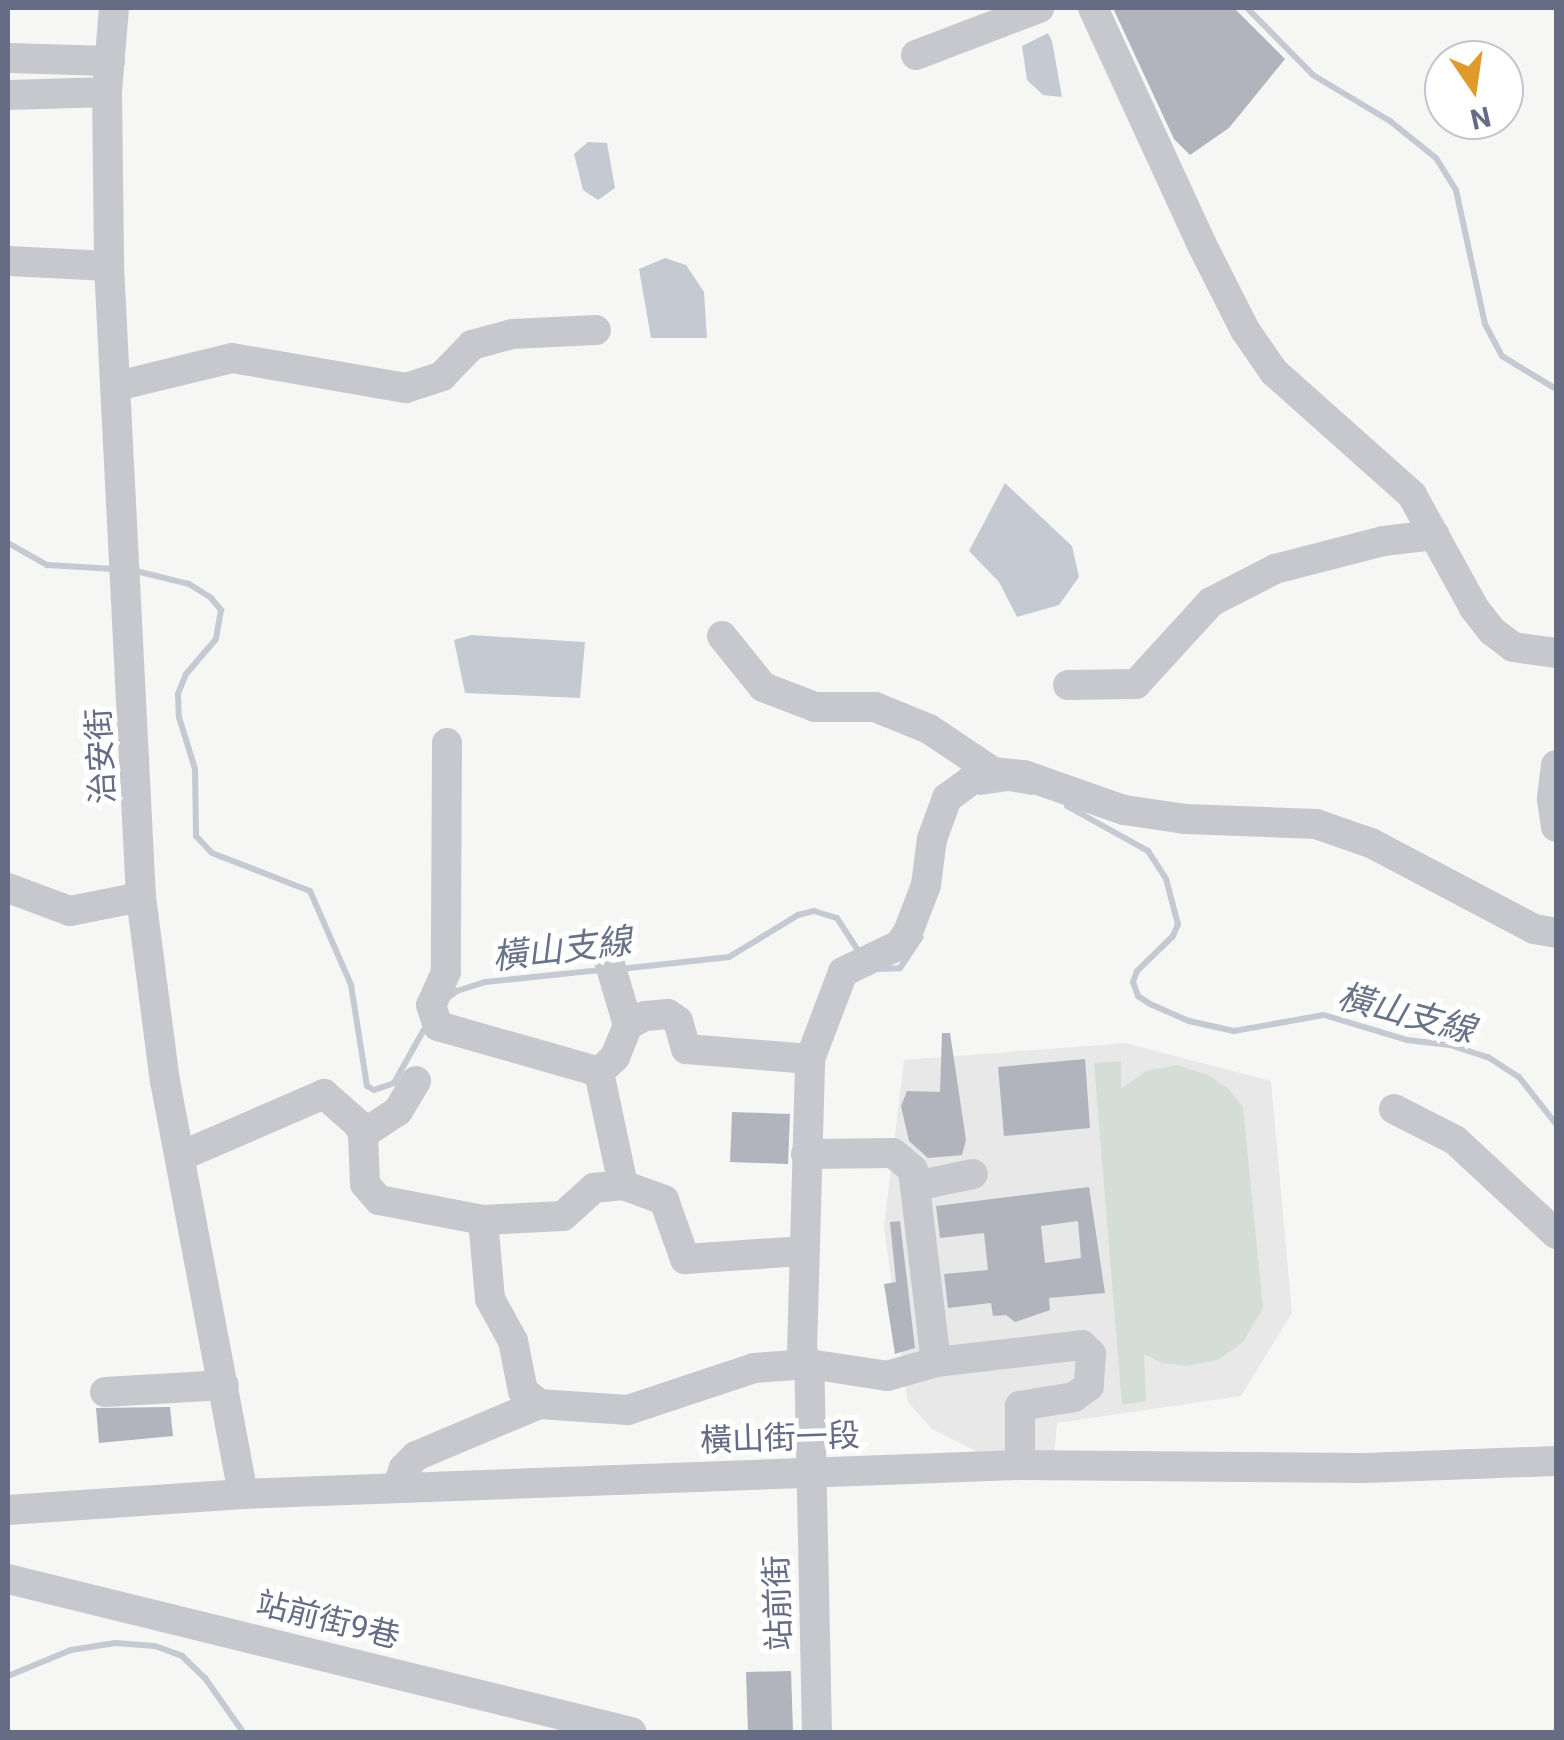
<!DOCTYPE html>
<meta charset="utf-8">
<style>
body{margin:0}
#map{position:relative;width:1564px;height:1740px;overflow:hidden;background:#f6f7f4;font-family:Roboto,"Noto Sans TC",sans-serif}
div>[style]{position:absolute}
[style*='--x']{left:calc(var(--x)*1px);top:calc(var(--y)*1px);width:calc(var(--w)*1px);rotate:calc(var(--a)*1deg)}
.built>*{inset:0;background:#e7e8e7}
.green>*{inset:0;background:#d5ded6}
.water>*{inset:0;background:#c5c9d2}
.stream>*{height:6px;margin:-3px;padding:0 3px;transform-origin:3px;border-radius:3px;background:#c5c9d2}
.building>*{inset:0;background:#b2b4bd}
.minor>*{height:30px;margin:-15px;padding:0 15px;transform-origin:15px;border-radius:15px;background:#c7c8cd}
span{translate:-50% -50%;white-space:nowrap;text-align:center;line-height:1.15;-webkit-text-stroke:10px #fff;paint-order:stroke}
.street-label{font-size:32px;color:#666c84}
.water-label{font-size:35px;color:#687387;font-style:italic}
.frame{position:absolute;inset:0;border:10px solid #666c84;pointer-events:none}
.north{position:absolute;left:1424px;top:40px;width:100px;height:100px;box-sizing:border-box;background:#fff;border:2px solid #c2c4ce;border-radius:50%;rotate:167deg;font-size:28px;font-weight:700;line-height:40px;text-align:center;color:#666c84}
.north::after{content:'';display:block;margin:auto;width:35px;height:45px;background:#df9a2b;clip-path:polygon(50% 0,100% 100%,50% 72%,0 100%)}
</style>
<div id="map">
<div class="built">
<div style="clip-path:polygon(1125px 1043px,1271px 1081px,1292px 1313px,1241px 1396px,1057px 1423px,1054px 1457px,980px 1453px,932px 1429px,908px 1402px,884px 1227px,904px 1060px)"></div>
</div>
<div class="green">
<div style="clip-path:polygon(1121px 1061px,1121px 1089px,1146px 1071px,1177px 1065px,1208px 1075px,1228px 1088px,1243px 1107px,1263px 1308px,1243px 1342px,1218px 1360px,1187px 1366px,1162px 1363px,1144px 1354px,1146px 1401px,1122px 1405px,1094px 1063px)"></div>
</div>
<div class="water">
<div style="clip-path:polygon(1048px 33px,1052px 41px,1062px 97px,1043px 95px,1027px 80px,1022px 46px)"></div>
<div style="clip-path:polygon(588px 142px,607px 143px,615px 188px,598px 200px,583px 190px,574px 154px)"></div>
<div style="clip-path:polygon(665px 258px,686px 265px,704px 292px,707px 338px,651px 338px,639px 269px)"></div>
<div style="clip-path:polygon(1005px 483px,1072px 546px,1079px 577px,1059px 605px,1017px 617px,999px 582px,969px 551px)"></div>
<div style="clip-path:polygon(471px 635px,585px 642px,580px 698px,465px 693px,454px 640px)"></div>
</div>
<div class="stream">
<div style="--x:1247;--y:8;--w:94;--a:45.4"></div>
<div style="--x:1313;--y:75;--w:90;--a:30.9"></div>
<div style="--x:1390;--y:121;--w:59;--a:38.8"></div>
<div style="--x:1436;--y:158;--w:38;--a:58"></div>
<div style="--x:1456;--y:190;--w:137;--a:77.8"></div>
<div style="--x:1485;--y:324;--w:36;--a:62"></div>
<div style="--x:1502;--y:356;--w:63;--a:31.4"></div>
<div style="--x:8;--y:543;--w:45;--a:29.4"></div>
<div style="--x:47;--y:565;--w:68;--a:3.4"></div>
<div style="--x:132;--y:570;--w:59;--a:13.8"></div>
<div style="--x:189;--y:584;--w:26;--a:32"></div>
<div style="--x:211;--y:598;--w:16;--a:50"></div>
<div style="--x:221;--y:610;--w:29;--a:100"></div>
<div style="--x:216;--y:639;--w:46;--a:130.6"></div>
<div style="--x:186;--y:674;--w:22;--a:112"></div>
<div style="--x:178;--y:694;--w:23;--a:88"></div>
<div style="--x:179;--y:717;--w:54;--a:72.9"></div>
<div style="--x:195;--y:769;--w:67;--a:89.1"></div>
<div style="--x:196;--y:836;--w:23;--a:47"></div>
<div style="--x:212;--y:853;--w:105;--a:21.2"></div>
<div style="--x:310;--y:891;--w:103;--a:66.4"></div>
<div style="--x:351;--y:985;--w:102;--a:81"></div>
<div style="--x:367;--y:1086;--w:8;--a:30"></div>
<div style="--x:374;--y:1090;--w:21;--a:-19"></div>
<div style="--x:394;--y:1083;--w:65;--a:-60.7"></div>
<div style="--x:980;--y:792;--w:29;--a:-8"></div>
<div style="--x:1009;--y:788;--w:23;--a:10"></div>
<div style="--x:1067;--y:806;--w:93;--a:29.1"></div>
<div style="--x:1148;--y:851;--w:33;--a:57"></div>
<div style="--x:1166;--y:879;--w:47;--a:75.1"></div>
<div style="--x:1178;--y:924;--w:13;--a:113"></div>
<div style="--x:1173;--y:936;--w:50;--a:135.8"></div>
<div style="--x:1137;--y:971;--w:12;--a:110"></div>
<div style="--x:1133;--y:982;--w:15;--a:70"></div>
<div style="--x:1138;--y:996;--w:14;--a:34"></div>
<div style="--x:1150;--y:1004;--w:43;--a:23.6"></div>
<div style="--x:1189;--y:1021;--w:46;--a:12.5"></div>
<div style="--x:1234;--y:1031;--w:91;--a:-10.1"></div>
<div style="--x:1324;--y:1015;--w:87;--a:16.8"></div>
<div style="--x:1407;--y:1040;--w:43;--a:6.6"></div>
<div style="--x:1450;--y:1045;--w:40;--a:18"></div>
<div style="--x:1488;--y:1057;--w:37;--a:33"></div>
<div style="--x:1519;--y:1077;--w:60;--a:51.8"></div>
<div style="--x:620;--y:969;--w:110;--a:-6.3"></div>
<div style="--x:729;--y:957;--w:81;--a:-31.3"></div>
<div style="--x:798;--y:915;--w:16;--a:-14"></div>
<div style="--x:814;--y:911;--w:24;--a:17"></div>
<div style="--x:837;--y:918;--w:40;--a:57.1"></div>
<div style="--x:876;--y:969;--w:24;--a:-2"></div>
<div style="--x:900;--y:968;--w:37;--a:-56"></div>
<div style="--x:445;--y:1000;--w:15;--a:-37"></div>
<div style="--x:457;--y:991;--w:29;--a:-18"></div>
<div style="--x:485;--y:982;--w:118;--a:-5.9"></div>
<div style="--x:8;--y:1676;--w:68;--a:-22.4"></div>
<div style="--x:71;--y:1650;--w:45;--a:-9"></div>
<div style="--x:115;--y:1643;--w:40;--a:4.3"></div>
<div style="--x:155;--y:1646;--w:29;--a:20"></div>
<div style="--x:182;--y:1656;--w:32;--a:44"></div>
<div style="--x:205;--y:1678;--w:66;--a:54.9"></div>
</div>
<div class="building">
<div style="clip-path:polygon(1113px 8px,1234px 8px,1285px 59px,1229px 128px,1190px 155px,1174px 139px)"></div>
<div style="clip-path:polygon(942px 1033px,950px 1033px,966px 1140px,962px 1155px,928px 1158px,909px 1141px,901px 1106px,907px 1091px,940px 1092px)"></div>
<div style="clip-path:polygon(1085px 1059px,1090px 1128px,1004px 1136px,998px 1067px)"></div>
<div style="clip-path:polygon(732px 1112px,790px 1114px,788px 1164px,730px 1162px)"></div>
<div style="clip-path:polygon(evenodd,1089px 1187px,1105px 1293px,1049px 1298px,1050px 1310px,1015px 1322px,1006px 1315px,993px 1316px,991px 1303px,948px 1308px,944px 1274px,988px 1270px,984px 1233px,940px 1238px,936px 1206px,1089px 1187px,1078px 1221px,1081px 1258px,1045px 1263px,1041px 1226px,1078px 1221px)"></div>
<div style="clip-path:polygon(900px 1221px,915px 1348px,895px 1354px,884px 1284px,896px 1282px,890px 1222px)"></div>
<div style="clip-path:polygon(170px 1407px,173px 1436px,99px 1443px,96px 1408px)"></div>
<div style="clip-path:polygon(791px 1671px,793px 1732px,748px 1732px,746px 1672px)"></div>
</div>
<div class="minor">
<div style="--x:114;--y:8;--w:84;--a:94.8"></div>
<div style="--x:107;--y:92;--w:174;--a:89.3"></div>
<div style="--x:109;--y:266;--w:632;--a:87.1"></div>
<div style="--x:141;--y:897;--w:186;--a:82.6"></div>
<div style="--x:165;--y:1081;--w:420;--a:79.3"></div>
<div style="--x:1093;--y:8;--w:259;--a:65.3"></div>
<div style="--x:1201;--y:243;--w:97;--a:63.2"></div>
<div style="--x:1245;--y:330;--w:51;--a:55.4"></div>
<div style="--x:1274;--y:372;--w:185;--a:41.7"></div>
<div style="--x:1412;--y:495;--w:129;--a:61.2"></div>
<div style="--x:1474;--y:608;--w:29;--a:52"></div>
<div style="--x:1492;--y:631;--w:26;--a:37"></div>
<div style="--x:1513;--y:647;--w:43;--a:7.9"></div>
<div style="--x:916;--y:55;--w:132;--a:-20.9"></div>
<div style="--x:8;--y:58;--w:102;--a:1.7"></div>
<div style="--x:8;--y:95;--w:99;--a:-1.7"></div>
<div style="--x:8;--y:261;--w:101;--a:2.8"></div>
<div style="--x:117;--y:386;--w:118;--a:-13.7"></div>
<div style="--x:232;--y:358;--w:177;--a:9.8"></div>
<div style="--x:406;--y:388;--w:38;--a:-18"></div>
<div style="--x:442;--y:376;--w:43;--a:-45.9"></div>
<div style="--x:472;--y:345;--w:41;--a:-15.4"></div>
<div style="--x:512;--y:334;--w:84;--a:-2.7"></div>
<div style="--x:722;--y:636;--w:65;--a:51.2"></div>
<div style="--x:763;--y:687;--w:56;--a:21"></div>
<div style="--x:815;--y:707;--w:60;--a:0"></div>
<div style="--x:875;--y:707;--w:58;--a:22.2"></div>
<div style="--x:929;--y:729;--w:77;--a:33.9"></div>
<div style="--x:1068;--y:685;--w:68;--a:-0.8"></div>
<div style="--x:1136;--y:684;--w:111;--a:-47.6"></div>
<div style="--x:1211;--y:602;--w:72;--a:-27.3"></div>
<div style="--x:1275;--y:569;--w:112;--a:-14.5"></div>
<div style="--x:1383;--y:541;--w:52;--a:-6.6"></div>
<div style="--x:447;--y:743;--w:229;--a:90.3"></div>
<div style="--x:446;--y:972;--w:36;--a:114"></div>
<div style="--x:431;--y:1005;--w:22;--a:72"></div>
<div style="--x:438;--y:1026;--w:167;--a:15.9"></div>
<div style="--x:1556;--y:765;--w:34;--a:97"></div>
<div style="--x:1552;--y:799;--w:28;--a:82"></div>
<div style="--x:8;--y:888;--w:66;--a:20.4"></div>
<div style="--x:70;--y:911;--w:72;--a:-11.2"></div>
<div style="--x:609;--y:961;--w:67;--a:73.5"></div>
<div style="--x:1394;--y:1109;--w:68;--a:26.9"></div>
<div style="--x:1455;--y:1140;--w:138;--a:42.9"></div>
<div style="--x:363;--y:1134;--w:42;--a:-33.3"></div>
<div style="--x:398;--y:1111;--w:35;--a:-59"></div>
<div style="--x:806;--y:1154;--w:87;--a:-0.7"></div>
<div style="--x:893;--y:1153;--w:26;--a:40"></div>
<div style="--x:913;--y:1170;--w:193;--a:83.2"></div>
<div style="--x:181;--y:1156;--w:156;--a:-23.4"></div>
<div style="--x:324;--y:1094;--w:45;--a:41.4"></div>
<div style="--x:358;--y:1124;--w:11;--a:63"></div>
<div style="--x:363;--y:1134;--w:50;--a:87.7"></div>
<div style="--x:365;--y:1184;--w:21;--a:49"></div>
<div style="--x:379;--y:1200;--w:106;--a:10.9"></div>
<div style="--x:483;--y:1220;--w:80;--a:-2.9"></div>
<div style="--x:563;--y:1216;--w:42;--a:-42.1"></div>
<div style="--x:594;--y:1188;--w:29;--a:-6"></div>
<div style="--x:623;--y:1185;--w:44;--a:20.1"></div>
<div style="--x:664;--y:1200;--w:63;--a:70.4"></div>
<div style="--x:685;--y:1259;--w:116;--a:-3.9"></div>
<div style="--x:623;--y:1185;--w:116;--a:-102"></div>
<div style="--x:599;--y:1072;--w:22;--a:-43"></div>
<div style="--x:615;--y:1057;--w:35;--a:-68"></div>
<div style="--x:628;--y:1025;--w:19;--a:-28"></div>
<div style="--x:645;--y:1016;--w:23;--a:-5"></div>
<div style="--x:668;--y:1014;--w:12;--a:35"></div>
<div style="--x:678;--y:1021;--w:29;--a:74"></div>
<div style="--x:686;--y:1049;--w:124;--a:4.6"></div>
<div style="--x:915;--y:1186;--w:59;--a:-11.7"></div>
<div style="--x:483;--y:1220;--w:79;--a:84.9"></div>
<div style="--x:490;--y:1299;--w:48;--a:61.3"></div>
<div style="--x:513;--y:1341;--w:51;--a:78.7"></div>
<div style="--x:523;--y:1391;--w:21;--a:39"></div>
<div style="--x:539;--y:1404;--w:89;--a:3.9"></div>
<div style="--x:628;--y:1410;--w:133;--a:-18.4"></div>
<div style="--x:754;--y:1368;--w:55;--a:-4.2"></div>
<div style="--x:809;--y:1364;--w:79;--a:8.7"></div>
<div style="--x:887;--y:1376;--w:51;--a:-15.9"></div>
<div style="--x:936;--y:1362;--w:147;--a:-6.6"></div>
<div style="--x:1082;--y:1345;--w:13;--a:45"></div>
<div style="--x:1091;--y:1354;--w:32;--a:94"></div>
<div style="--x:1089;--y:1386;--w:19;--a:144"></div>
<div style="--x:1074;--y:1397;--w:55;--a:170.5"></div>
<div style="--x:1020;--y:1406;--w:59;--a:90"></div>
<div style="--x:105;--y:1392;--w:119;--a:-3.4"></div>
<div style="--x:397;--y:1488;--w:21;--a:-71"></div>
<div style="--x:404;--y:1468;--w:17;--a:-45"></div>
<div style="--x:416;--y:1456;--w:134;--a:-22.9"></div>
<div style="--x:8;--y:1510;--w:236;--a:-3.9"></div>
<div style="--x:243;--y:1494;--w:778;--a:-2.14"></div>
<div style="--x:1020;--y:1465;--w:345;--a:0.5"></div>
<div style="--x:1365;--y:1468;--w:191;--a:-2.1"></div>
<div style="--x:8;--y:1579;--w:642;--a:13.8"></div>
<div style="--x:817;--y:1732;--w:368;--a:-91.2"></div>
<div style="--x:809;--y:1364;--w:14;--a:-120"></div>
<div style="--x:802;--y:1352;--w:293;--a:-88.4"></div>
<div style="--x:810;--y:1059;--w:93;--a:-69.2"></div>
<div style="--x:843;--y:972;--w:62;--a:-25.7"></div>
<div style="--x:899;--y:945;--w:16;--a:-55"></div>
<div style="--x:908;--y:932;--w:50;--a:-69"></div>
<div style="--x:926;--y:885;--w:46;--a:-82.6"></div>
<div style="--x:932;--y:839;--w:44;--a:-69.9"></div>
<div style="--x:947;--y:798;--w:29;--a:-36"></div>
<div style="--x:970;--y:781;--w:25;--a:-21"></div>
<div style="--x:993;--y:772;--w:31;--a:6"></div>
<div style="--x:1024;--y:775;--w:106;--a:19.3"></div>
<div style="--x:1124;--y:810;--w:63;--a:8.3"></div>
<div style="--x:1186;--y:819;--w:130;--a:2.2"></div>
<div style="--x:1316;--y:824;--w:58;--a:19.1"></div>
<div style="--x:1371;--y:843;--w:184;--a:27.8"></div>
<div style="--x:1534;--y:929;--w:22;--a:10"></div>
</div>
<div class="street-label">
<span style="left:101px;top:756px;rotate:-93deg">治安街</span>
<span style="left:780px;top:1438px;rotate:-2deg">橫山街一段</span>
<span style="left:778px;top:1603px;rotate:-92deg">站前街</span>
<span style="left:328px;top:1620px;rotate:14deg">站前街9巷</span>
</div>
<div class="water-label">
<span style="left:562px;top:950px;rotate:-7deg">橫山支線</span>
<span style="left:1406px;top:1014px;rotate:15deg">橫山支線</span>
</div>
<div class="frame"></div>
<div class="north">N</div>
</div>
